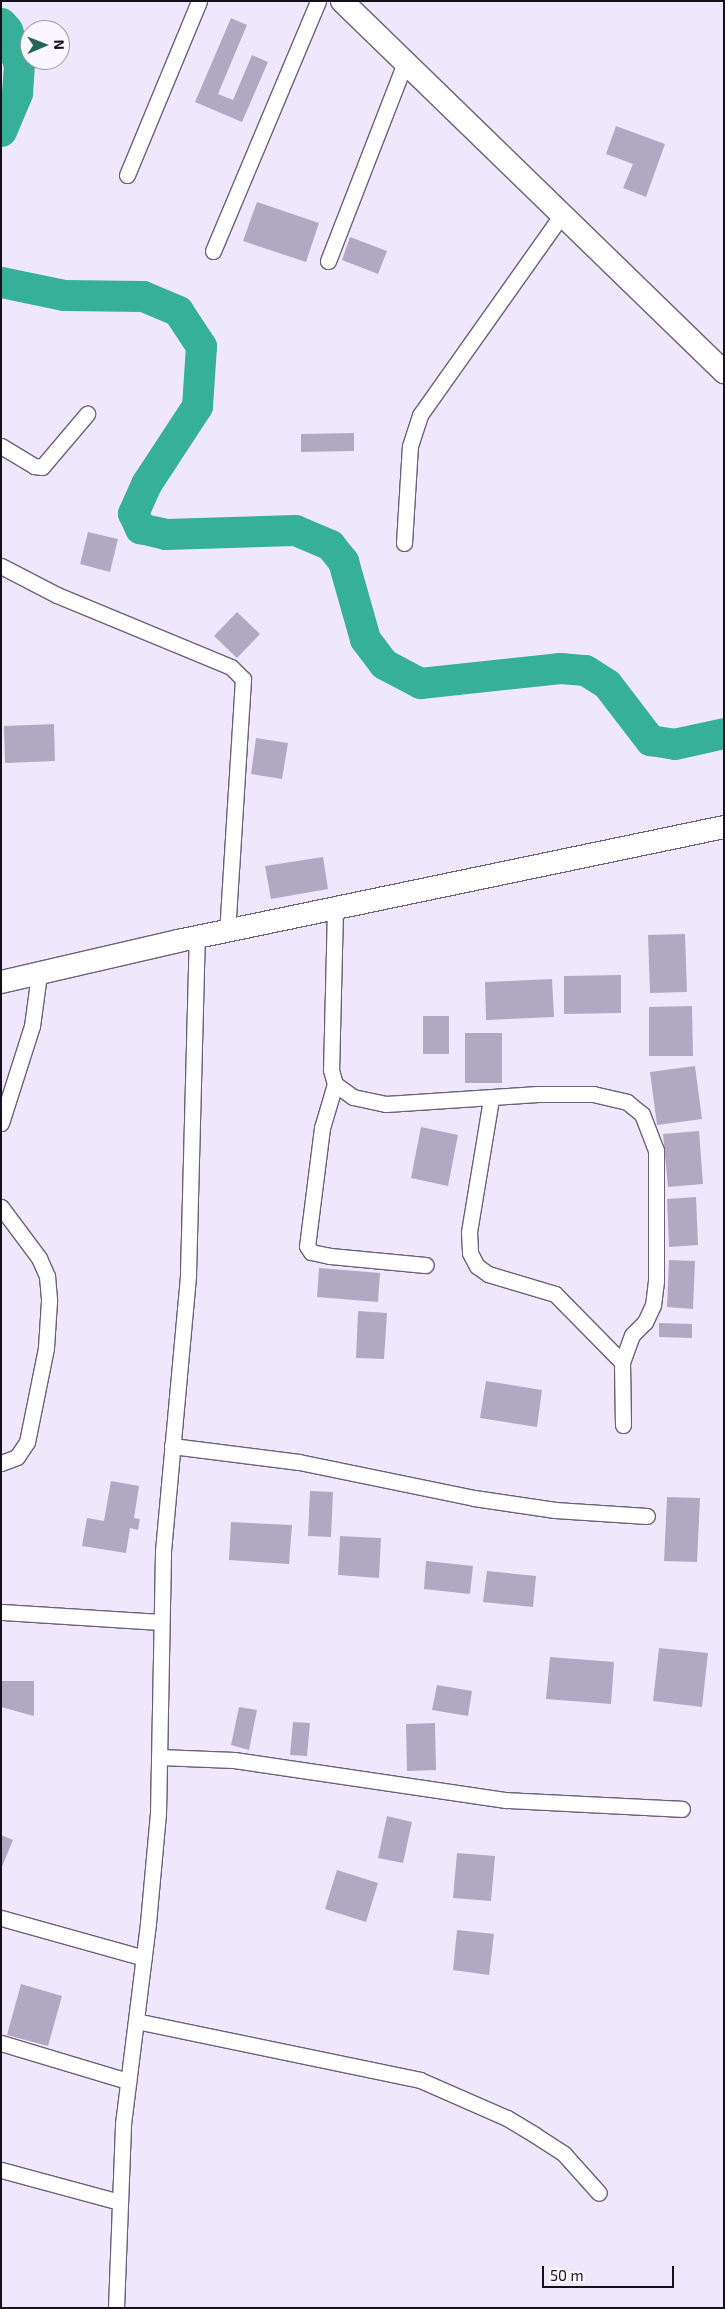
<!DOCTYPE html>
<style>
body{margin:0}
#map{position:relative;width:725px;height:2309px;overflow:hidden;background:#efe8fd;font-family:"Exo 2",sans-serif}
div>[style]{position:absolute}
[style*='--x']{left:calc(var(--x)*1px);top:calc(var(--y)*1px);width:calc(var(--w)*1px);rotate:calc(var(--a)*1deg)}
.river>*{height:31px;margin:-15.5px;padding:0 15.5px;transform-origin:15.5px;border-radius:15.5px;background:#36b098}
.building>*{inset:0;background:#b1a9c2}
.roads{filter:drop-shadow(1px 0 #6a6279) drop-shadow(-1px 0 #6a6279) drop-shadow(0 1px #6a6279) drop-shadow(0 -1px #6a6279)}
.street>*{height:15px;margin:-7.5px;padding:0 7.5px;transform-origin:7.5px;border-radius:7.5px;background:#fff}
.secondary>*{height:22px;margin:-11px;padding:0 11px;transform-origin:11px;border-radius:11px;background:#fff}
span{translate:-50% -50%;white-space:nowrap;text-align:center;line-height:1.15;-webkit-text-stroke:4px #faf8fe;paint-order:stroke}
.frame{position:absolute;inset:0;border:2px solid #14111a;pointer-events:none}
.north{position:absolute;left:20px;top:20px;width:50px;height:50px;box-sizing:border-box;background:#faf8fe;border:1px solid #9e9ca3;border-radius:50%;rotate:89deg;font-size:14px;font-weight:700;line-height:20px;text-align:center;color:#14111a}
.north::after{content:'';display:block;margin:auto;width:18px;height:22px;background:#236759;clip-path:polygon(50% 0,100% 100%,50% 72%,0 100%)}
.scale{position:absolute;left:542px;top:2266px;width:132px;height:22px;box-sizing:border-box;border:2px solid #14111a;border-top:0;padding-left:6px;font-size:15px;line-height:18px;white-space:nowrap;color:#14111a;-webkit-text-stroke:4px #faf8fe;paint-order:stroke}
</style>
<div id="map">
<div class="river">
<div style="--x:1;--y:23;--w:9;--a:49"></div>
<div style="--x:7;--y:30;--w:36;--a:71"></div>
<div style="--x:19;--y:64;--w:29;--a:94"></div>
<div style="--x:17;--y:93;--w:41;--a:112.8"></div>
<div style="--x:1;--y:282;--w:64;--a:11.7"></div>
<div style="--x:64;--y:295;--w:79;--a:0.7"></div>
<div style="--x:143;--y:296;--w:38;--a:23"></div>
<div style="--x:178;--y:311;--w:42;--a:56.7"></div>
<div style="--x:201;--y:346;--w:60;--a:93.8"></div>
<div style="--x:197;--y:406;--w:93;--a:123.2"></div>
<div style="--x:146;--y:484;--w:32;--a:114"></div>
<div style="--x:133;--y:513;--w:17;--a:65"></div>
<div style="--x:140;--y:528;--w:26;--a:13"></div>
<div style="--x:165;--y:534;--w:130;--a:-1.8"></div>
<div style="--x:295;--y:530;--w:38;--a:23"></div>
<div style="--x:330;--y:545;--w:21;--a:51"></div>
<div style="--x:343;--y:561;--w:81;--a:74.2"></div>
<div style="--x:365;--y:639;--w:31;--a:53"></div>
<div style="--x:384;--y:664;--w:41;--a:27.8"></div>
<div style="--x:420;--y:683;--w:141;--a:-6.1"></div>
<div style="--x:560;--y:668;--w:25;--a:5"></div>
<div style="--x:585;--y:670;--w:26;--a:32"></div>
<div style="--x:607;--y:684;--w:71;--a:52.5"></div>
<div style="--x:650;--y:740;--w:24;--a:9"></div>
<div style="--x:674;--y:744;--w:51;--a:-12.4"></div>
</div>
<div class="building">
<div style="clip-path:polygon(231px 18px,247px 25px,218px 94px,233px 100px,252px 55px,268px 62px,242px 122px,195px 102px)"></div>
<div style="clip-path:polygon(616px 126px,665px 144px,646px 197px,623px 188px,633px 164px,606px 154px)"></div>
<div style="clip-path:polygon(257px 202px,319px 223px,306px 262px,243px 241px)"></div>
<div style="clip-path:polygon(350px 237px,387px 251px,378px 274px,342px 260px)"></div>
<div style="clip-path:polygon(354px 433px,354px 451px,301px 452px,301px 434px)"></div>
<div style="clip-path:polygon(88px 532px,118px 539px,110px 572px,80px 564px)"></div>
<div style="clip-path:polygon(237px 612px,260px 634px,237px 658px,214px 636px)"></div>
<div style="clip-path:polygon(54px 724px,55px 761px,5px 763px,4px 726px)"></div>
<div style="clip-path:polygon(256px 738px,288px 743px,282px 779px,251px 774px)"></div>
<div style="clip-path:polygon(323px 857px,328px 889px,271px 899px,265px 866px)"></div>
<div style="clip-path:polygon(685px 934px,687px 992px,650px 993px,648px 935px)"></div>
<div style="clip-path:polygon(621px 975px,621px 1013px,564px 1014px,564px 976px)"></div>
<div style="clip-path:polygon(552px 979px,554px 1017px,486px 1020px,485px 982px)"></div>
<div style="clip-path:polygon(692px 1006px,693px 1056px,649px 1056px,649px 1007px)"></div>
<div style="clip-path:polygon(423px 1016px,449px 1016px,449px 1054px,423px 1054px)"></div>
<div style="clip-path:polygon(465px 1033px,502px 1033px,502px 1083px,465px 1083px)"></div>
<div style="clip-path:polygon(695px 1066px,702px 1119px,657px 1125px,650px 1072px)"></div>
<div style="clip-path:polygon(421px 1127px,458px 1135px,448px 1186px,411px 1178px)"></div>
<div style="clip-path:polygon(699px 1131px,703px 1184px,668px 1187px,663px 1134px)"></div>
<div style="clip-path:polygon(696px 1197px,698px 1245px,669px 1247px,667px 1199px)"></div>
<div style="clip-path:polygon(669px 1260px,695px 1261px,693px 1309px,667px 1307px)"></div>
<div style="clip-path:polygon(319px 1268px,380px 1273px,378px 1302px,317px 1297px)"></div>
<div style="clip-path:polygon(358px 1311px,387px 1313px,384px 1359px,356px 1358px)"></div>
<div style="clip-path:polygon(659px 1323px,692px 1324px,692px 1338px,659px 1337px)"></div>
<div style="clip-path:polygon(486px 1381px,542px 1390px,537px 1427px,480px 1418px)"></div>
<div style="clip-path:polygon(111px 1481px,139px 1486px,134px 1518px,140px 1519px,138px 1530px,130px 1528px,126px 1553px,82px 1546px,87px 1518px,104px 1521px)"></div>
<div style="clip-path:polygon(310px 1491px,333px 1492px,331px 1537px,308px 1536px)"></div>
<div style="clip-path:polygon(667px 1497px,700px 1498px,697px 1562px,664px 1561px)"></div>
<div style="clip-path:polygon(231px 1522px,292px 1525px,289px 1564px,229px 1560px)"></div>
<div style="clip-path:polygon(340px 1536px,381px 1538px,379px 1578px,338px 1575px)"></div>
<div style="clip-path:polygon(426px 1561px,473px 1566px,470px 1594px,424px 1589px)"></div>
<div style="clip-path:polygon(487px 1571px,536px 1576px,533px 1607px,483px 1602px)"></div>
<div style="clip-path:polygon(659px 1648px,708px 1653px,702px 1707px,653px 1701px)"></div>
<div style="clip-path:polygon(550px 1657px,614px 1662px,611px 1704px,546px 1699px)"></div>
<div style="clip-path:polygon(1px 1681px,34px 1681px,34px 1716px,1px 1707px)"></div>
<div style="clip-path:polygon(437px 1685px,472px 1691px,468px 1716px,432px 1710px)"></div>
<div style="clip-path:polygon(239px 1707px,257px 1710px,249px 1750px,231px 1745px)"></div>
<div style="clip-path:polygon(293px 1722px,310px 1723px,307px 1756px,290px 1755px)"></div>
<div style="clip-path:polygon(435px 1723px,436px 1770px,407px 1771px,406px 1724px)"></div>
<div style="clip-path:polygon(387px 1816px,412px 1822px,403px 1863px,378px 1858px)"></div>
<div style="clip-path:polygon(1px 1835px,13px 1840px,1px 1869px)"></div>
<div style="clip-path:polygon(457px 1853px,495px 1856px,491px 1901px,453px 1898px)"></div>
<div style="clip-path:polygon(337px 1870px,378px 1883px,366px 1922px,325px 1909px)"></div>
<div style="clip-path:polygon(457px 1930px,494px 1934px,489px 1975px,453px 1970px)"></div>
<div style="clip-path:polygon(21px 1984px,62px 1996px,48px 2046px,7px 2035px)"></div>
</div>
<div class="roads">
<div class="street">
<div style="--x:127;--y:175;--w:188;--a:-67.5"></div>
<div style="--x:213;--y:251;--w:271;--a:-67.2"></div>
<div style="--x:328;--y:261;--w:213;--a:-68.8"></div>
<div style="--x:1;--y:446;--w:39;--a:31"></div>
<div style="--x:34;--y:466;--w:8;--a:7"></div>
<div style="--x:42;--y:467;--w:70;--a:-49.7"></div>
<div style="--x:404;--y:543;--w:97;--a:-86.5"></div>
<div style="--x:410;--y:446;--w:33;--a:-72"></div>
<div style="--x:420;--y:415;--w:244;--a:-54.7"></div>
<div style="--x:1;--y:566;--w:63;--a:27.4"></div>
<div style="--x:57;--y:595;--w:188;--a:22.5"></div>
<div style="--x:231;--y:667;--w:17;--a:45"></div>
<div style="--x:243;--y:679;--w:253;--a:93.6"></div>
<div style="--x:335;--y:909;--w:161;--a:91.4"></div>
<div style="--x:331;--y:1070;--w:15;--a:74"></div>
<div style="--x:335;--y:1084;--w:22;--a:36"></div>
<div style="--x:353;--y:1097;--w:34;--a:12"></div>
<div style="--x:386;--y:1104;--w:152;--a:-3.8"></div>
<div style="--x:538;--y:1094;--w:55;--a:0"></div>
<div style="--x:593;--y:1094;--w:35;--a:13"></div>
<div style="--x:627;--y:1102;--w:19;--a:39"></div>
<div style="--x:642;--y:1114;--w:39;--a:69"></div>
<div style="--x:656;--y:1150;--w:131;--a:90"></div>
<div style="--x:656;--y:1281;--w:24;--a:97"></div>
<div style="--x:653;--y:1305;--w:19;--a:115"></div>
<div style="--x:645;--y:1322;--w:18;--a:135"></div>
<div style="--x:632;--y:1335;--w:29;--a:110"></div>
<div style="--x:622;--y:1362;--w:63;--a:89.1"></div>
<div style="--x:335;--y:1084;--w:46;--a:106.5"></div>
<div style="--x:322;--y:1128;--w:119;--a:97.2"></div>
<div style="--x:307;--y:1246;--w:7;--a:56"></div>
<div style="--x:311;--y:1252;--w:19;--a:12"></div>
<div style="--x:330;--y:1256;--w:96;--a:5.4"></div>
<div style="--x:491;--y:1099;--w:135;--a:99.4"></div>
<div style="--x:469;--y:1232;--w:21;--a:87"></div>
<div style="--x:470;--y:1253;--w:15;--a:62"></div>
<div style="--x:477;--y:1266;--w:14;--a:36"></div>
<div style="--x:488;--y:1274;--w:70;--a:16.6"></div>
<div style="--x:555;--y:1294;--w:95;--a:45.4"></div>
<div style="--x:1;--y:1123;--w:102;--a:-72.3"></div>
<div style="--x:32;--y:1026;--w:52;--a:-82.3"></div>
<div style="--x:1;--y:1207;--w:64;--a:53.3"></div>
<div style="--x:39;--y:1258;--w:20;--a:66"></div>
<div style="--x:47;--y:1276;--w:25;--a:85"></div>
<div style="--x:49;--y:1301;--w:47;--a:93.7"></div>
<div style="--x:46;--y:1348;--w:96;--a:101.4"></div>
<div style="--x:27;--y:1442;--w:18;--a:124"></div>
<div style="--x:17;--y:1457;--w:17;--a:159"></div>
<div style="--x:172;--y:1446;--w:128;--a:7.2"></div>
<div style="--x:299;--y:1462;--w:179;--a:11.6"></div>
<div style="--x:474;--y:1498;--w:82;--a:8.4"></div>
<div style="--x:555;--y:1510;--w:92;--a:3.7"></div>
<div style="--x:1;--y:1612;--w:160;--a:3.6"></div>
<div style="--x:159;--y:1757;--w:75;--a:2.3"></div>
<div style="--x:234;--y:1760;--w:275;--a:8.4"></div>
<div style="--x:506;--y:1800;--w:176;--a:2.9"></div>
<div style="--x:1;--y:1918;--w:148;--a:15.6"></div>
<div style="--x:136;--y:2021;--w:290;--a:11.7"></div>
<div style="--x:420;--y:2080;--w:95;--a:23.6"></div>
<div style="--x:507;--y:2118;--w:33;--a:31"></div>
<div style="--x:535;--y:2135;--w:35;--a:33"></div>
<div style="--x:564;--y:2154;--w:52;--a:48.1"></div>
<div style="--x:1;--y:2043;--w:133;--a:16.7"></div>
<div style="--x:1;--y:2170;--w:123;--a:15.1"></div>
<div style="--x:116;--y:2308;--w:184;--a:-87.8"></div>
<div style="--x:123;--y:2124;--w:203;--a:-82.9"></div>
<div style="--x:148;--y:1923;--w:109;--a:-84.8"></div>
<div style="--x:158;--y:1814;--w:263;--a:-88.9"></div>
<div style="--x:163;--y:1551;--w:278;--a:-84.8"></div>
<div style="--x:188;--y:1274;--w:337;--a:-88.5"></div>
</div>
<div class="secondary">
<div style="--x:342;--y:1;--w:533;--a:44.16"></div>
<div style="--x:1;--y:982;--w:182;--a:-13"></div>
<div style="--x:178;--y:941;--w:558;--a:-11.79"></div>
</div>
</div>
<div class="frame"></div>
<div class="north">N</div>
<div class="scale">50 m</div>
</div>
